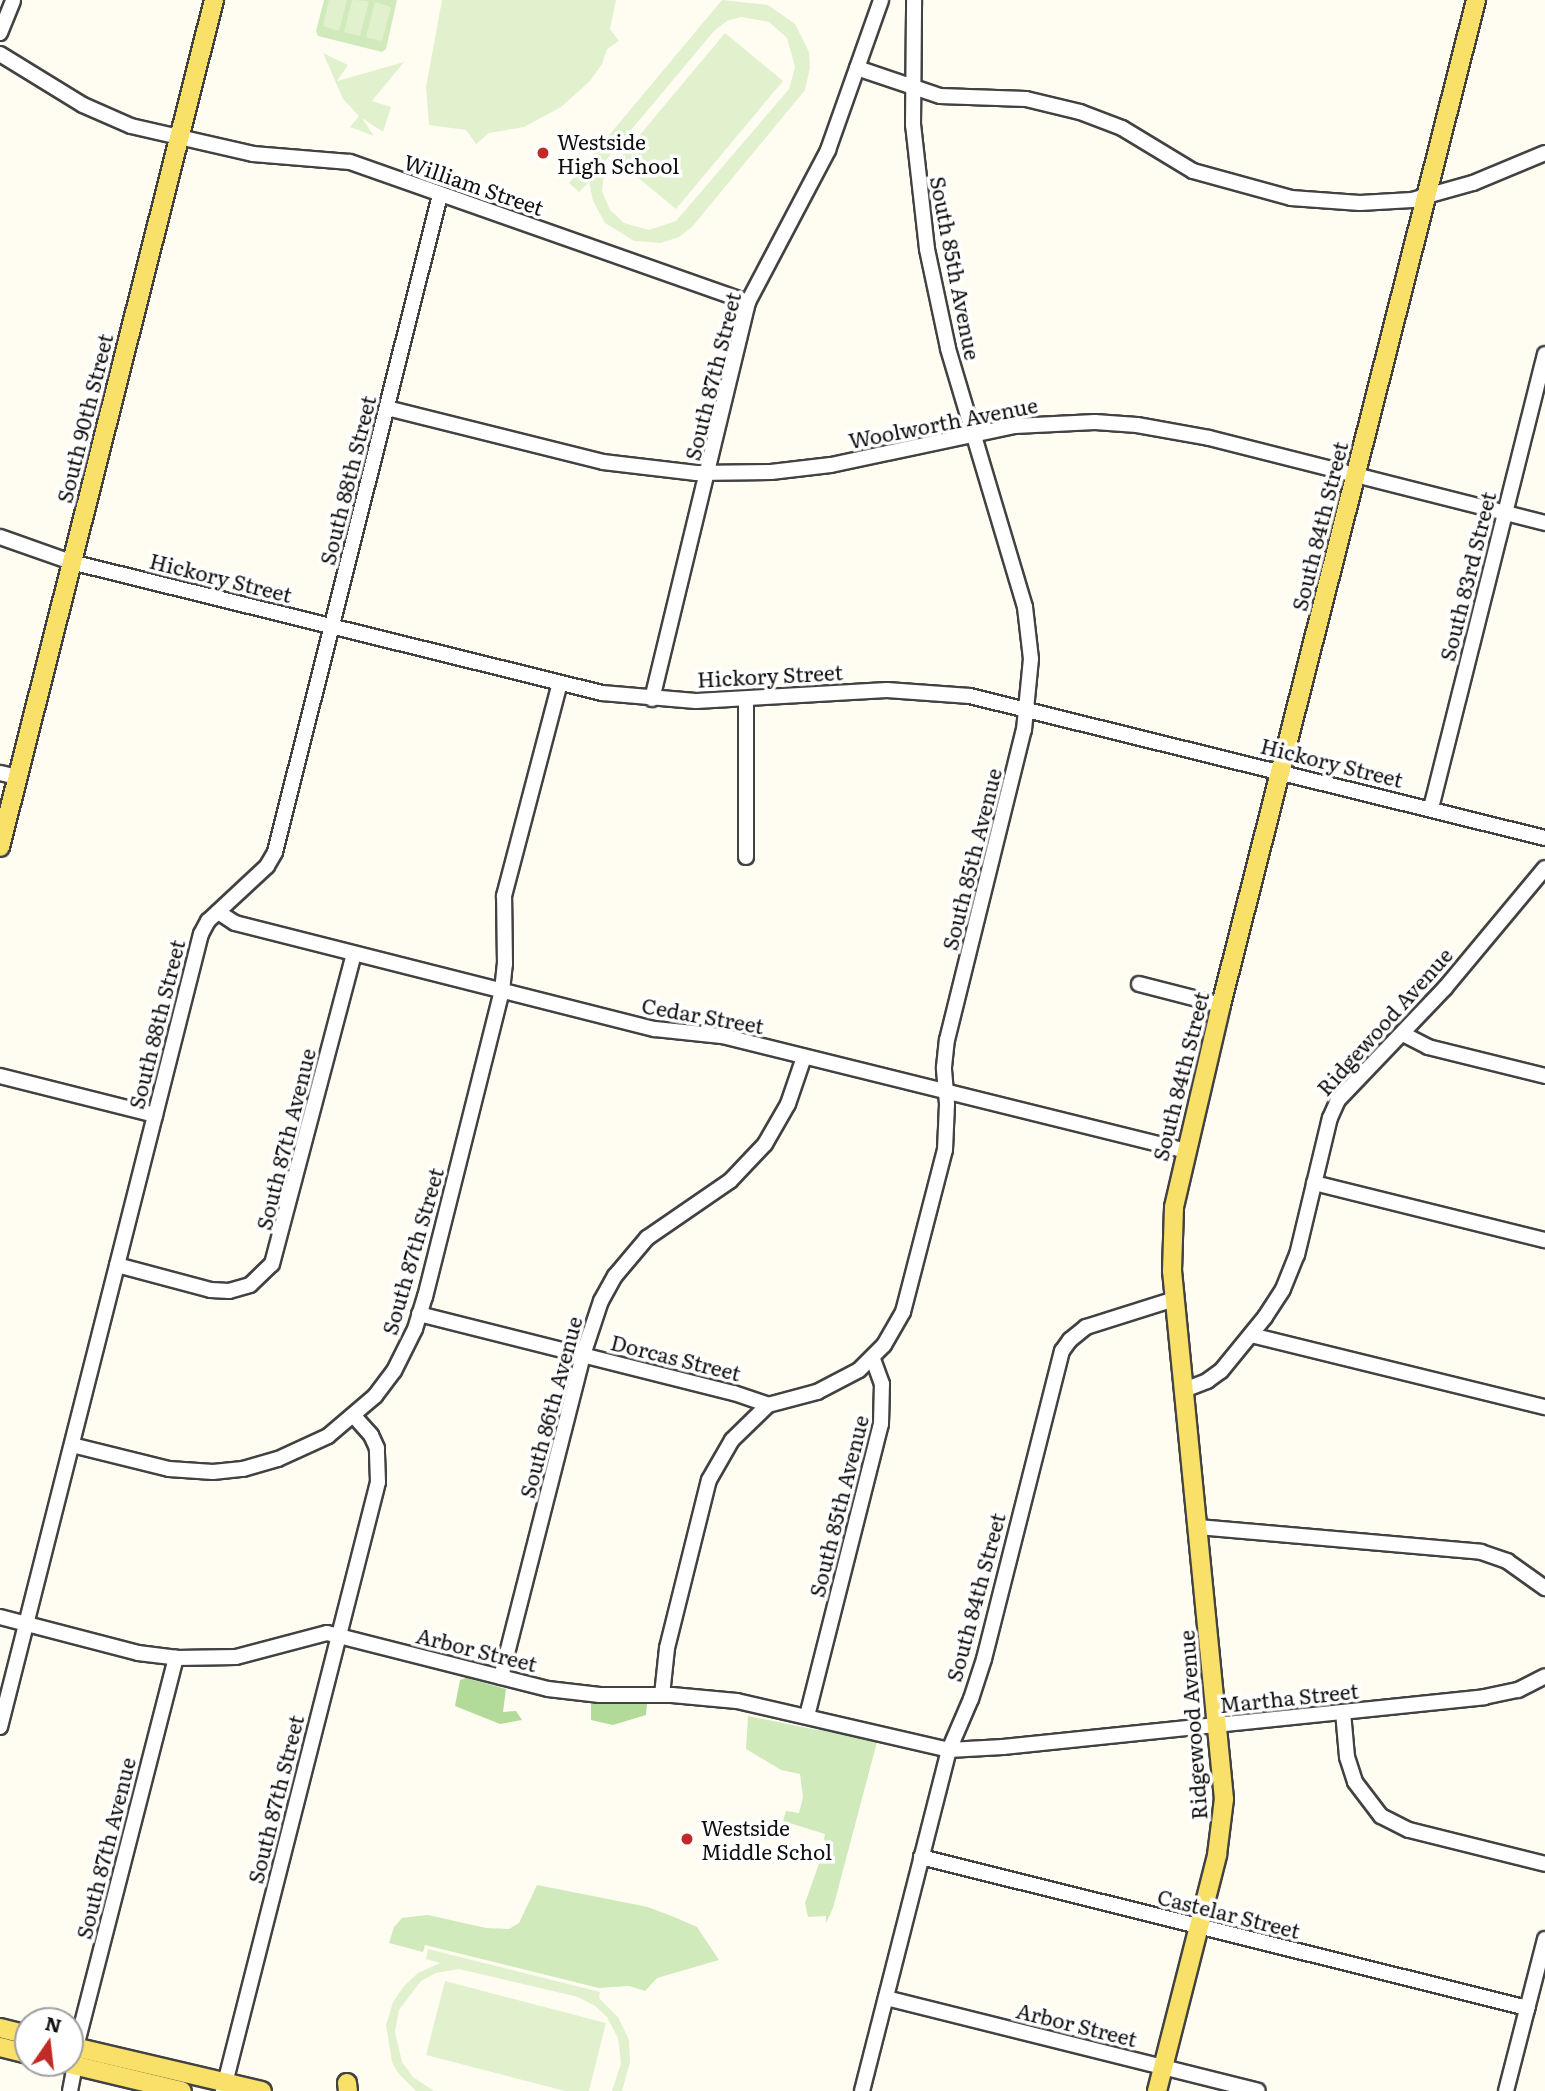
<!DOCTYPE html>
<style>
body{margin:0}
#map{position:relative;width:1545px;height:2091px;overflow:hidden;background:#fffdf2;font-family:Literata,serif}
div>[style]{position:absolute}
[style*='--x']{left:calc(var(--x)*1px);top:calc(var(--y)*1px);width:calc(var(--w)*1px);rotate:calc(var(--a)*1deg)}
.green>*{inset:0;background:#d0eabb}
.forest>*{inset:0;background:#b2db9a}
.pitch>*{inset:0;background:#e2f1cd}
.roads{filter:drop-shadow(2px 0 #424242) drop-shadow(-2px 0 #424242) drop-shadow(0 2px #424242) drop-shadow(0 -2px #424242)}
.minor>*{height:14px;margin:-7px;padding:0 7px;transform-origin:7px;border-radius:7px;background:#fff}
.major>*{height:18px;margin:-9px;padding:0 9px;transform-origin:9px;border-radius:9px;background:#f8e069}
.dots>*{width:19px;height:19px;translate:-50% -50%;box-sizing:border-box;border:4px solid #fff;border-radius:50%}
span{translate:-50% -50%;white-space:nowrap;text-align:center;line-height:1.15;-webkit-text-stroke:7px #fff;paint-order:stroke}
.poi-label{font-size:21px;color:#0f0f0f}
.left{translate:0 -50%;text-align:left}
.street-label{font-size:21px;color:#0f0f0f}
.north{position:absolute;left:14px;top:2007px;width:70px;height:70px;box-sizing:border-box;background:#fff;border:2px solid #9f9f9f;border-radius:50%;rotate:14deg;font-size:19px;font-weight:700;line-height:28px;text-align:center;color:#0f0f0f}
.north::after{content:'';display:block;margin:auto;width:24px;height:32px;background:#c02b27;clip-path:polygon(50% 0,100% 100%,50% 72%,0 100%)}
</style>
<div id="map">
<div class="green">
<div style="clip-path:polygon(324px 0,397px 0,386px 49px,382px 52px,318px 36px,316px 31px)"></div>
<div style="clip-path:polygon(748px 1716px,817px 1730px,827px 1729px,877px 1742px,833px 1908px,826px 1923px,826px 1916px,808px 1917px,805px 1903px,821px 1858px,825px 1834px,783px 1821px,786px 1811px,799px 1813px,803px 1797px,800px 1774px,781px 1770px,746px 1749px)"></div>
<div style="clip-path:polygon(537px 1885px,648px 1907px,674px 1917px,697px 1927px,719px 1960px,657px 1978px,645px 1991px,629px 1986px,599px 1988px,425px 1945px,423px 1952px,389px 1943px,394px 1927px,402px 1918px,418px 1916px,428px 1915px,486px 1928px,509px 1929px,519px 1923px)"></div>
</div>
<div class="forest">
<div style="clip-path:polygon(466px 1678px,506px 1689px,503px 1712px,516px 1711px,522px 1720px,500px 1724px,455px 1706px,460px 1680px)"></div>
<div style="clip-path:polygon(591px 1704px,647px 1704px,646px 1715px,613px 1725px,591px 1720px)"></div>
</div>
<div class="pitch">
<div style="clip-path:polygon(329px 0,347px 0,339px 31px,323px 26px)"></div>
<div style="clip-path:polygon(352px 0,369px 1px,360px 36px,344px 32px)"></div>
<div style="clip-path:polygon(442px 0,616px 0,610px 29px,619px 41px,607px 49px,602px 64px,590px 81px,561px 107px,524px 127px,489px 133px,476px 144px,466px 130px,429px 125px,426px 87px)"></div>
<div style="clip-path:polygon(evenodd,722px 0,768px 5px,795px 24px,809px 52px,810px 68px,805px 90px,692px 227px,679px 237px,661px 243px,634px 241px,605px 223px,593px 201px,589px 182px,579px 192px,569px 183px,722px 0,741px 17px,769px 22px,787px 38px,795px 67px,789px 89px,676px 221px,649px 230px,624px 223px,610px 210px,602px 191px,606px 160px,714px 31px,727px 21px,741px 17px)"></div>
<div style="clip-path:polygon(375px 2px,391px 7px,382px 41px,366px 37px)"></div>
<div style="clip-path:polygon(725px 33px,783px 81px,676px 209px,618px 161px)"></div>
<div style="clip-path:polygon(323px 53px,348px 65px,337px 81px,404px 62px,372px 101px,391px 107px,383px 132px,362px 118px,374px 136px,350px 127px,359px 116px,343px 99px)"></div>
<div style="clip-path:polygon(428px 1949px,600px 1992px,599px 1998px,618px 2017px,629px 2040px,630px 2062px,622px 2091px,612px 2091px,621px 2063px,618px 2038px,607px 2017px,595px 2006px,578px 1997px,459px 1969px,436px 1973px,421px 1981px,399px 2010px,395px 2032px,402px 2062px,413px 2077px,434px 2091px,416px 2091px,398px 2073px,392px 2062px,386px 2025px,393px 2002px,404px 1986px,418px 1973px,440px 1963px,426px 1959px)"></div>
<div style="clip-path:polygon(445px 1981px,606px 2023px,589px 2091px,565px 2091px,426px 2055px)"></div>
</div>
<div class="roads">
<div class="minor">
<div style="--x:0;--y:33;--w:35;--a:-68"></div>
<div style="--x:0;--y:54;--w:97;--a:31.6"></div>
<div style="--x:83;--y:105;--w:52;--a:23.6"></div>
<div style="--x:131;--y:126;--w:125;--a:12.9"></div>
<div style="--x:253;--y:154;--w:97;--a:4.7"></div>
<div style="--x:350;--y:162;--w:422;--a:19.4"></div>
<div style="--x:857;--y:68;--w:88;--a:18.6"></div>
<div style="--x:940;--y:96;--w:86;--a:2"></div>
<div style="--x:1026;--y:99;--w:56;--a:13.5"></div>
<div style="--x:1080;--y:112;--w:45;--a:20.9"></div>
<div style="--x:1122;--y:128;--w:83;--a:31.2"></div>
<div style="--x:1193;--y:171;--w:102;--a:15.4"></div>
<div style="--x:1291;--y:198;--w:69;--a:4.1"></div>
<div style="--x:1360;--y:203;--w:52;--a:-3.3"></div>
<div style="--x:1412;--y:200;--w:63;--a:-15.6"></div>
<div style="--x:1473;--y:183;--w:78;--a:-22.6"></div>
<div style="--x:387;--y:408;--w:223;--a:14"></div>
<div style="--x:603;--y:462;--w:94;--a:6.7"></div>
<div style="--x:696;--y:473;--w:75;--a:-0.8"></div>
<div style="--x:771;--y:472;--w:60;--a:-6.7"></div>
<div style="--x:831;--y:465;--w:188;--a:-12"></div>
<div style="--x:1015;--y:426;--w:80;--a:-2.9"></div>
<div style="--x:1095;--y:422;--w:42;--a:4.1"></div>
<div style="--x:1137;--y:425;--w:73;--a:10.2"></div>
<div style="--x:1209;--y:438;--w:347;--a:14.2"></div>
<div style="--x:0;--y:537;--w:75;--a:19.4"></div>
<div style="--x:71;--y:562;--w:547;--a:13.86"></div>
<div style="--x:602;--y:693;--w:94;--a:4.9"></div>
<div style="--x:696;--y:701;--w:191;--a:-3.3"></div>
<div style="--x:887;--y:690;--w:83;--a:4.1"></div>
<div style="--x:970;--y:696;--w:592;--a:13.87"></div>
<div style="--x:652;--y:699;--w:408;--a:-76.4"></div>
<div style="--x:748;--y:302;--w:172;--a:-62.2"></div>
<div style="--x:828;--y:150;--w:159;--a:-70.5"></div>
<div style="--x:746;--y:699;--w:158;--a:90"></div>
<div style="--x:0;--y:773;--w:18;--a:13"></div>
<div style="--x:1431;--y:808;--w:468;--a:-75.9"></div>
<div style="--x:218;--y:912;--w:20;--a:33"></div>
<div style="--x:235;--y:923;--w:433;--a:14.2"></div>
<div style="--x:655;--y:1029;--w:67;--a:6"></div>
<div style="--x:722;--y:1036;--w:477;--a:13.9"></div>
<div style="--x:1139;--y:984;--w:85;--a:14.4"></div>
<div style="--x:1403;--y:1034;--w:28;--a:27"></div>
<div style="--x:1428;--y:1047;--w:121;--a:13.9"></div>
<div style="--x:0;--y:1076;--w:160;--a:14.1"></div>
<div style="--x:1314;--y:1183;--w:238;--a:13.9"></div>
<div style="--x:117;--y:1265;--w:97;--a:14.9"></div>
<div style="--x:211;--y:1290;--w:18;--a:3"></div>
<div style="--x:229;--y:1291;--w:22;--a:-16"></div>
<div style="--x:250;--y:1285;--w:30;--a:-44"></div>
<div style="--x:272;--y:1264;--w:321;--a:-75.2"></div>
<div style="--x:419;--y:1314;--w:325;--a:14.1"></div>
<div style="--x:734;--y:1393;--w:36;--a:19"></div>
<div style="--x:768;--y:1405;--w:51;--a:-14.9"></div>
<div style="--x:817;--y:1392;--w:47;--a:-27.6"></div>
<div style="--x:859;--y:1370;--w:35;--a:-45"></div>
<div style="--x:884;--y:1345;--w:38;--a:-60"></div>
<div style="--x:903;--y:1312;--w:167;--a:-75.5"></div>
<div style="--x:945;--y:1150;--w:46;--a:-87.5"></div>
<div style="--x:947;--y:1104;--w:37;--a:-95"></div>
<div style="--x:944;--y:1067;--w:27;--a:-84"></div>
<div style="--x:947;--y:1040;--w:319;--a:-76.1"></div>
<div style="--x:1024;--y:730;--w:71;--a:-84.4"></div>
<div style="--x:1031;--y:659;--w:52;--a:-96.6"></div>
<div style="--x:1025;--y:607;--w:270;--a:-106.6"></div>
<div style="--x:948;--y:348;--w:101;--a:-102"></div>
<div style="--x:927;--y:249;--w:125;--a:-96.4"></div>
<div style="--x:913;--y:125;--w:125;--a:-89.5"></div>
<div style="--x:1251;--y:1335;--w:303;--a:13.8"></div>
<div style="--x:1184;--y:1390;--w:25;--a:-21"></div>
<div style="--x:1207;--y:1381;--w:17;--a:-36"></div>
<div style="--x:1221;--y:1371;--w:70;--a:-50.8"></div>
<div style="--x:1265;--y:1317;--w:33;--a:-57"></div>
<div style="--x:1283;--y:1289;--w:37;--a:-68"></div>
<div style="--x:1297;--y:1255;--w:141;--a:-76.5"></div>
<div style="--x:1330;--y:1118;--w:20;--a:-66"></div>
<div style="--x:1338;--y:1100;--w:155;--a:-46.3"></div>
<div style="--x:1445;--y:988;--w:156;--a:-50.2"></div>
<div style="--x:72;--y:1445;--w:100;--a:13.9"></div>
<div style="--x:169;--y:1469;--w:44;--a:3.9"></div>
<div style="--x:213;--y:1472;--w:30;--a:-6"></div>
<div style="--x:243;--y:1469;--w:36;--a:-16"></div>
<div style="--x:278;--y:1459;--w:55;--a:-24.7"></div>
<div style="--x:328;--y:1436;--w:62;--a:-40.4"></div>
<div style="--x:375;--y:1396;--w:31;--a:-53"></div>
<div style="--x:394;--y:1371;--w:47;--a:-63.4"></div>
<div style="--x:415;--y:1329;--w:34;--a:-73"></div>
<div style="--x:425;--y:1297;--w:316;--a:-75.9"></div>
<div style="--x:502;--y:991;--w:27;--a:-84"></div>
<div style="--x:505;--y:964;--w:68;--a:-90.8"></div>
<div style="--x:504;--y:896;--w:220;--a:-75.3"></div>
<div style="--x:1198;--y:1527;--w:284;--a:5"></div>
<div style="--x:1481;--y:1552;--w:28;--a:19"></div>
<div style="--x:1507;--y:1561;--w:47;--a:35.4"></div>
<div style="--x:0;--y:1617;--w:143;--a:14.6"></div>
<div style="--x:138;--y:1653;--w:38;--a:7"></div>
<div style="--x:176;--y:1658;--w:60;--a:-1"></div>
<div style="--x:236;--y:1657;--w:94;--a:-14.8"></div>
<div style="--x:327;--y:1633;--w:228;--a:14.2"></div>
<div style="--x:548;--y:1689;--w:52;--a:6.6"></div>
<div style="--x:600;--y:1695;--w:72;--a:0"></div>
<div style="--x:672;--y:1695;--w:65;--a:5.3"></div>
<div style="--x:737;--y:1701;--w:218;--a:13"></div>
<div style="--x:949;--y:1750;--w:54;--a:-3.2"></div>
<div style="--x:1003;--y:1747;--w:484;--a:-5.9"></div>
<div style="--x:1484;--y:1697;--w:35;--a:-12"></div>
<div style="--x:1518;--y:1690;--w:30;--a:-27"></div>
<div style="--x:501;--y:1677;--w:332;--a:-75.7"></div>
<div style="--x:583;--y:1355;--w:57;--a:-71.6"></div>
<div style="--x:601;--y:1301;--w:29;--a:-61"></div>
<div style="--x:615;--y:1276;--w:50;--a:-49.9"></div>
<div style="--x:647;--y:1238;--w:101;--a:-34.5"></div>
<div style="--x:730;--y:1181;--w:51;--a:-46.6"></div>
<div style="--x:765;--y:1144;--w:46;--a:-60.1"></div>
<div style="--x:788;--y:1104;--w:50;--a:-71.2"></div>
<div style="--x:662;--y:1695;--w:47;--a:-83.9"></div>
<div style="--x:667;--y:1648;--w:173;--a:-76"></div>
<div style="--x:709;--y:1480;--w:46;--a:-60.1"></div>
<div style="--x:732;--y:1440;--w:50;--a:-44.2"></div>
<div style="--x:1343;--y:1712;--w:45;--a:84.9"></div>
<div style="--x:1347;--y:1757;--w:26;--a:72"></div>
<div style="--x:1355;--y:1782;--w:43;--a:52.6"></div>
<div style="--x:1381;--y:1816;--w:31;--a:27"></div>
<div style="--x:1409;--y:1830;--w:140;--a:14"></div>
<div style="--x:807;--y:1716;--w:301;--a:-75.8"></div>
<div style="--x:881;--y:1424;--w:40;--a:-88.6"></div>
<div style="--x:882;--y:1384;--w:27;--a:-110"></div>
<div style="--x:0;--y:1727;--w:818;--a:-75.78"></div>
<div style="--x:201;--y:934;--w:15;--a:-62"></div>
<div style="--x:208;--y:921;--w:81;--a:-43"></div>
<div style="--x:267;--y:866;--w:16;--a:-60"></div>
<div style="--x:275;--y:852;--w:677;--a:-75.9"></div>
<div style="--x:921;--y:1857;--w:625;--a:13.99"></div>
<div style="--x:886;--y:1998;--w:383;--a:14"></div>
<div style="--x:76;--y:2047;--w:402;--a:-75.6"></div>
<div style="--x:70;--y:2091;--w:25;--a:-79"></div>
<div style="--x:223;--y:2091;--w:628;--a:-75.72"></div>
<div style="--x:378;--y:1482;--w:34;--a:-92"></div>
<div style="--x:377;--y:1448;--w:14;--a:-115"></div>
<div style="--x:371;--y:1435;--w:25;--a:-132"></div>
<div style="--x:862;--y:2091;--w:352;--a:-75.7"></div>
<div style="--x:949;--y:1750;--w:56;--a:-66.7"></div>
<div style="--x:971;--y:1699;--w:42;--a:-72"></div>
<div style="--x:984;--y:1659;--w:318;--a:-75.8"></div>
<div style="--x:1062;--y:1351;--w:14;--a:-54"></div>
<div style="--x:1070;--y:1340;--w:21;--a:-39"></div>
<div style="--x:1086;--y:1327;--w:93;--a:-17.5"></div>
<div style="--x:1506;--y:2091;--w:157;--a:-75.6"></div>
</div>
<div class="major">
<div style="--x:0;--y:847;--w:874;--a:-75.82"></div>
<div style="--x:0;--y:2028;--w:29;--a:14"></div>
<div style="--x:70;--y:2046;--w:197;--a:13.2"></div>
<div style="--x:0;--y:2047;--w:29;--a:14"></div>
<div style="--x:65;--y:2063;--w:120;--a:13.5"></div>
<div style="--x:347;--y:2083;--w:8;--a:83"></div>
<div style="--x:1157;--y:2091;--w:244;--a:-75.7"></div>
<div style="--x:1217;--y:1855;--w:56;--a:-82.9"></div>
<div style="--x:1224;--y:1799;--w:531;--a:-95.62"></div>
<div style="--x:1172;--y:1271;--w:64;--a:-88.2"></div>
<div style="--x:1174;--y:1207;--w:207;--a:-76.9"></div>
<div style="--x:1221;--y:1005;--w:1037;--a:-75.76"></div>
</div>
</div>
<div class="dots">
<div style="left:543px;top:153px;background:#c02b27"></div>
<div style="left:687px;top:1839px;background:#c02b27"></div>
</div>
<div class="poi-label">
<span class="left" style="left:557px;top:153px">Westside<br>High School</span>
<span class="left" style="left:701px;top:1839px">Westside<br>Middle Schol</span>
</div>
<div class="street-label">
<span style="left:474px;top:184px;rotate:19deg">William Street</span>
<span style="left:956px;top:268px;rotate:79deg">South 85th Avenue</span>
<span style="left:712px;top:376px;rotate:-76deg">South 87th Street</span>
<span style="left:84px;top:418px;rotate:-76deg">South 90th Street</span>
<span style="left:943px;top:422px;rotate:-11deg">Woolworth Avenue</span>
<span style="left:347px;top:480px;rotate:-76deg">South 88th Street</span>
<span style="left:1319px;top:526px;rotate:-76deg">South 84th Street</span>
<span style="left:1467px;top:576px;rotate:-76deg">South 83rd Street</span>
<span style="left:221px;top:577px;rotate:14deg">Hickory Street</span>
<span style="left:770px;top:675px;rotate:-3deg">Hickory Street</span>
<span style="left:1332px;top:762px;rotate:14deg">Hickory Street</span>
<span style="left:971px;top:859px;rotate:-76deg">South 85th Avenue</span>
<span style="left:703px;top:1015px;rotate:10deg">Cedar Street</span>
<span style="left:1384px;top:1021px;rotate:-48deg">Ridgewood Avenue</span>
<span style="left:156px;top:1024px;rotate:-76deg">South 88th Street</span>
<span style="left:1180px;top:1076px;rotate:-76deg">South 84th Street</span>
<span style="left:285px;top:1139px;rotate:-76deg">South 87th Avenue</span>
<span style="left:412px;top:1251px;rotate:-74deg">South 87th Street</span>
<span style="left:676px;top:1357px;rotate:14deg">Dorcas Street</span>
<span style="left:550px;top:1407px;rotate:-75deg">South 86th Avenue</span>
<span style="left:838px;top:1506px;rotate:-76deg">South 85th Avenue</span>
<span style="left:975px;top:1597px;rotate:-75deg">South 84th Street</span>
<span style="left:477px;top:1649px;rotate:14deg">Arbor Street</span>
<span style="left:1289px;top:1697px;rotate:-6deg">Martha Street</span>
<span style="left:1192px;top:1725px;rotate:-94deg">Ridgewood Avenue</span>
<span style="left:275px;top:1799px;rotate:-76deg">South 87th Street</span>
<span style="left:105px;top:1848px;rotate:-76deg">South 87th Avenue</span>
<span style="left:1229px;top:1913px;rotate:14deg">Castelar Street</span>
<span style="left:1077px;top:2024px;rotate:14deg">Arbor Street</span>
</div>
<div class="north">N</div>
</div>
